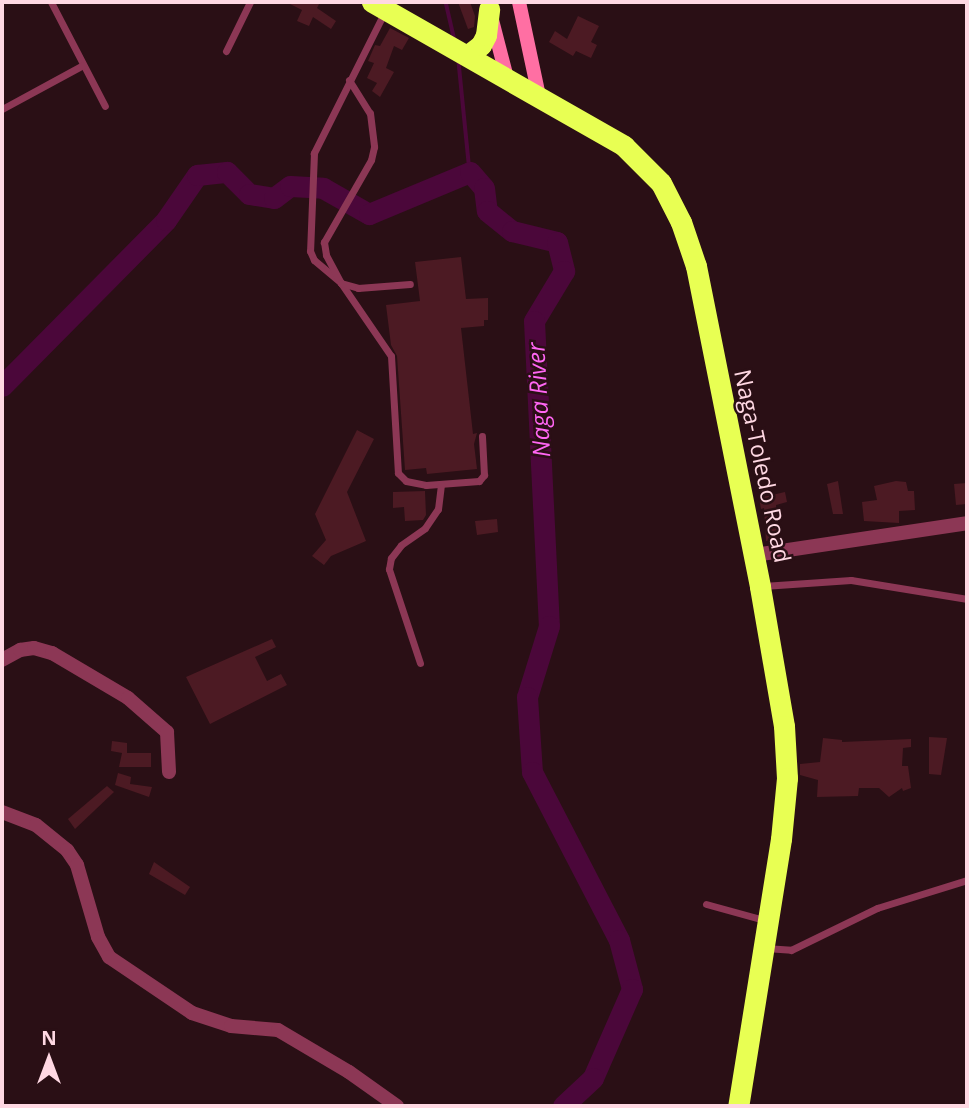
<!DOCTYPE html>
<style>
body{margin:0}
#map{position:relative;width:969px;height:1108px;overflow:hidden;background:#2a0f15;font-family:"Open Sans",sans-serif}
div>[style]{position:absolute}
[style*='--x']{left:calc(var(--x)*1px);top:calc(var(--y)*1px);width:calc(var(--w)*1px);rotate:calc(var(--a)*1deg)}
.stream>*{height:3.5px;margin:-1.75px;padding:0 1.75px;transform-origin:1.75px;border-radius:1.75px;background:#4b073a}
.river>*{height:21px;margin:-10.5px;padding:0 10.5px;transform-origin:10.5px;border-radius:10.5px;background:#4b073a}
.building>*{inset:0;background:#4c1a23}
.lane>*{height:7px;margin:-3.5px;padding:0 3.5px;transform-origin:3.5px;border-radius:3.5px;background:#8c3755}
.street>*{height:14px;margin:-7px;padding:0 7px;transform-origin:7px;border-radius:7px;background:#8c3755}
.secondary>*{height:14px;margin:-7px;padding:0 7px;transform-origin:7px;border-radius:7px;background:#ff6fa3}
.highway>*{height:21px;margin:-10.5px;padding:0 10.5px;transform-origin:10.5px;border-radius:10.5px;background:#e8ff53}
span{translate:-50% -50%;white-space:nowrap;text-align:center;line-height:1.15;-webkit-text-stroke:5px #2a0f15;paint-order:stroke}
.street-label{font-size:23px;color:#ffd8e3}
.water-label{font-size:24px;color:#ff66f3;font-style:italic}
.frame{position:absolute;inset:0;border:4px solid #ffd8e3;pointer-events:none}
.north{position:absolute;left:14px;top:1024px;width:70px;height:70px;-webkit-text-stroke:5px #2a0f15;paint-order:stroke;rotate:0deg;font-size:19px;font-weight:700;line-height:28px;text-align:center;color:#ffd8e3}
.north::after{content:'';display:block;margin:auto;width:24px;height:32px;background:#ffd8e3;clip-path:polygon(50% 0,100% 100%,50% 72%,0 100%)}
</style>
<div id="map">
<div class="stream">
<div style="--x:446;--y:2;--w:39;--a:77"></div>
<div style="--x:459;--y:62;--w:111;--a:84.3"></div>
</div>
<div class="river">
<div style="--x:2;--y:386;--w:233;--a:-45.3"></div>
<div style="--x:166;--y:220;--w:55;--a:-55.4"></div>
<div style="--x:197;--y:175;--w:30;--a:-6"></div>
<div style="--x:227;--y:172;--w:31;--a:45"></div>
<div style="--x:249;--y:194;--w:25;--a:9"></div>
<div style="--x:274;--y:198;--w:20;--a:-37"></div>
<div style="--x:290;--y:186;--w:33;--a:3"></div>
<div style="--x:323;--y:188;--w:53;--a:29.5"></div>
<div style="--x:369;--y:214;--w:109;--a:-22.6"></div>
<div style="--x:470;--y:172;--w:21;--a:49"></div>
<div style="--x:484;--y:188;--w:23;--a:83"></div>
<div style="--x:487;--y:211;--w:32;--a:39"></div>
<div style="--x:512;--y:231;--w:46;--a:13.7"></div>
<div style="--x:557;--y:242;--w:30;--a:76"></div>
<div style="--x:564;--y:271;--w:58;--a:121"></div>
<div style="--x:534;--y:321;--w:305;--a:87.2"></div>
<div style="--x:549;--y:626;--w:74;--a:107.2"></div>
<div style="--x:527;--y:697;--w:75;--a:86.2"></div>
<div style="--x:532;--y:772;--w:189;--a:62.6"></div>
<div style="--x:619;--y:940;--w:51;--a:75.1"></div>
<div style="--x:632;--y:989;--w:97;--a:113.7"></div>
<div style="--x:593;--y:1078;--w:41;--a:137"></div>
</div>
<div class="building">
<div style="clip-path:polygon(286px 2px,320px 2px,317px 8px,336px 21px,331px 29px,313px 17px,309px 26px,297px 21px,302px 10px)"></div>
<div style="clip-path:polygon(458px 2px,470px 2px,475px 16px,474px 27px,468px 29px)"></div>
<div style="clip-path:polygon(578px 16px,599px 26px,591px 42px,597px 45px,591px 58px,576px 51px,573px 56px,549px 42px,555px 31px,567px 39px)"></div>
<div style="clip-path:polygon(390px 28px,409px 38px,402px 50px,394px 46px,386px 68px,394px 72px,380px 97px,372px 91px,377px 83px,367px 78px,374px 63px,368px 61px,375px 45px,380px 46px)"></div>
<div style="clip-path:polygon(461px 257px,466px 299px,488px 298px,488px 320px,484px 320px,484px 326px,461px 328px,473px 434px,477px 433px,474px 444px,477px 469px,427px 474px,426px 468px,405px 470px,397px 356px,391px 345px,386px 305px,420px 301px,415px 262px)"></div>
<div style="clip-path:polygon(357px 430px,374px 439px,347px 492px,366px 541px,331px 556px,324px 565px,312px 556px,326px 540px,315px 514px)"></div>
<div style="clip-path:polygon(838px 481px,843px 514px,833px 514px,827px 484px)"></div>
<div style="clip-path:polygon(896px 481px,906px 482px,908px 491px,914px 491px,915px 510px,899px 511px,899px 523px,864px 521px,862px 502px,877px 500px,874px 486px)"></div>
<div style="clip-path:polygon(967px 483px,967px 504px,956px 505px,954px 484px)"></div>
<div style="clip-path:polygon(425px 491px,426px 515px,423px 520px,405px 521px,404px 507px,393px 508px,393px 492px)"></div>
<div style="clip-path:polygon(785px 492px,787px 502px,776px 505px,778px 540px,766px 541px,764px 508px,761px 509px,759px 498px)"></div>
<div style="clip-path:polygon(497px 519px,498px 532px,477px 535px,475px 521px)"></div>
<div style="clip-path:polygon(272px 639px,276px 647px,255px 657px,267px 681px,281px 674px,287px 685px,210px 724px,186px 677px)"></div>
<div style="clip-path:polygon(929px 737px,947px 738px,941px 775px,929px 774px)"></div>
<div style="clip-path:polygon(823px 738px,842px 740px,842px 742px,911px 739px,911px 747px,903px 748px,902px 766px,908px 766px,911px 788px,903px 791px,902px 788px,889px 797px,879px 788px,859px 788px,858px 796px,817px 797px,818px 780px,800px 775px,800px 764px,820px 762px)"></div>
<div style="clip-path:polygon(112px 741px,127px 743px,127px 753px,151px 753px,151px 767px,119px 767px,122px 753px,111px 751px)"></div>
<div style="clip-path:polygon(118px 773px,131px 777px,130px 784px,152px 787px,149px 797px,115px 785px)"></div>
<div style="clip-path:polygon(107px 786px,114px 792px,75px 829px,68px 819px)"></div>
<div style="clip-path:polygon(154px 862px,190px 887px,185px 895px,149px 874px)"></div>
</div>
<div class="lane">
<div style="--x:51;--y:2;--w:117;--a:62.6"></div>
<div style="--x:384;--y:13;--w:157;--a:116.6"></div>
<div style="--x:314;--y:153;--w:98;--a:92.3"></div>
<div style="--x:310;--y:251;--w:10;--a:66"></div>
<div style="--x:314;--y:260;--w:35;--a:40"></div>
<div style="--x:341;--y:283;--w:88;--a:55.6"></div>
<div style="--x:391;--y:356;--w:117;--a:86.6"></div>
<div style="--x:398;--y:473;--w:11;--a:45"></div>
<div style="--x:406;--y:481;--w:20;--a:11"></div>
<div style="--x:426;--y:485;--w:53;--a:-4.3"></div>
<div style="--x:479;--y:481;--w:8;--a:-50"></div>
<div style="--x:484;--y:475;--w:39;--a:-93"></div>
<div style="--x:226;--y:51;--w:55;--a:-63.9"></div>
<div style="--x:349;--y:80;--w:39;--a:58"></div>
<div style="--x:370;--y:113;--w:34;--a:83"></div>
<div style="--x:374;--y:147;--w:13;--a:103"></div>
<div style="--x:371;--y:160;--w:95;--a:119.8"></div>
<div style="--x:324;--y:242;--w:13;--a:81"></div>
<div style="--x:326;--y:255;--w:32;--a:62"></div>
<div style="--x:341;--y:283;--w:18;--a:16"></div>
<div style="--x:358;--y:288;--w:52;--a:-4.4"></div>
<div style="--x:2;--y:109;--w:92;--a:-28.5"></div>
<div style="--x:763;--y:586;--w:88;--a:-3.9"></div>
<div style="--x:851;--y:580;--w:118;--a:9.3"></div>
<div style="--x:420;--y:663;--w:99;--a:-108.3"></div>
<div style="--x:389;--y:569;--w:11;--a:-80"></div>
<div style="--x:391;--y:558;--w:16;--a:-52"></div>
<div style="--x:401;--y:545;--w:29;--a:-35"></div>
<div style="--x:425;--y:528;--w:23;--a:-56"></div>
<div style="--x:438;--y:509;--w:25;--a:-83"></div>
<div style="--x:706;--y:904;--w:60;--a:15.4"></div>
<div style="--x:765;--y:948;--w:26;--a:4"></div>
<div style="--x:791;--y:950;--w:96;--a:-26"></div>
<div style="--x:877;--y:908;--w:94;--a:-17.3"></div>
</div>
<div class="street">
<div style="--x:754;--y:555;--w:215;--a:-8.5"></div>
<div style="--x:2;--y:660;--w:21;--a:-29"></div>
<div style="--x:20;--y:650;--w:14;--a:-8"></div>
<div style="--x:34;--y:648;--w:19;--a:16"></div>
<div style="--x:52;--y:653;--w:88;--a:30.6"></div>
<div style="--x:128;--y:698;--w:52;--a:41.1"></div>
<div style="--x:167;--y:732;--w:40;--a:87.1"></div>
<div style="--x:2;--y:812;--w:36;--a:21"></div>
<div style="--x:36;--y:825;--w:40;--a:39"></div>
<div style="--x:67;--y:850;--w:18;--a:56"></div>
<div style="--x:77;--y:865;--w:75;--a:73.7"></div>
<div style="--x:98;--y:937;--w:23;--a:61"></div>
<div style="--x:109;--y:957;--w:100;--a:34"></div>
<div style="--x:192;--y:1013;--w:41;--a:18.4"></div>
<div style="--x:231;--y:1026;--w:47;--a:4.9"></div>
<div style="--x:278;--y:1030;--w:82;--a:30.6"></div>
<div style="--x:349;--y:1072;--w:59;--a:35.3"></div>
</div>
<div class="secondary">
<div style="--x:519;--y:2;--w:96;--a:78"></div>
<div style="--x:492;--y:20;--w:60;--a:75.5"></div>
</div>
<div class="highway">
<div style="--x:372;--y:2;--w:290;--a:29.7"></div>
<div style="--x:624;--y:146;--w:52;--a:45"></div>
<div style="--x:661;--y:183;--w:44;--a:62.9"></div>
<div style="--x:681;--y:222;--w:46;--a:71.2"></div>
<div style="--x:696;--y:266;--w:327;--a:78.7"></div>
<div style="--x:760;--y:587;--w:141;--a:80.2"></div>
<div style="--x:784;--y:726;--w:52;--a:86.7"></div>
<div style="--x:787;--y:778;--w:61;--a:95.6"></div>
<div style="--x:781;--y:839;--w:270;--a:99.1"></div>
<div style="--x:468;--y:55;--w:16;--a:-38"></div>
<div style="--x:481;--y:45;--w:11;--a:-63"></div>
<div style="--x:486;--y:35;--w:26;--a:-83"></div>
</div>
<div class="street-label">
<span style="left:763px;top:466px;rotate:78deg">Naga-Toledo Road</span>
</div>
<div class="water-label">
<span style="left:538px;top:400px;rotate:-93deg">Naga River</span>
</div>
<div class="frame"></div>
<div class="north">N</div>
</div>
